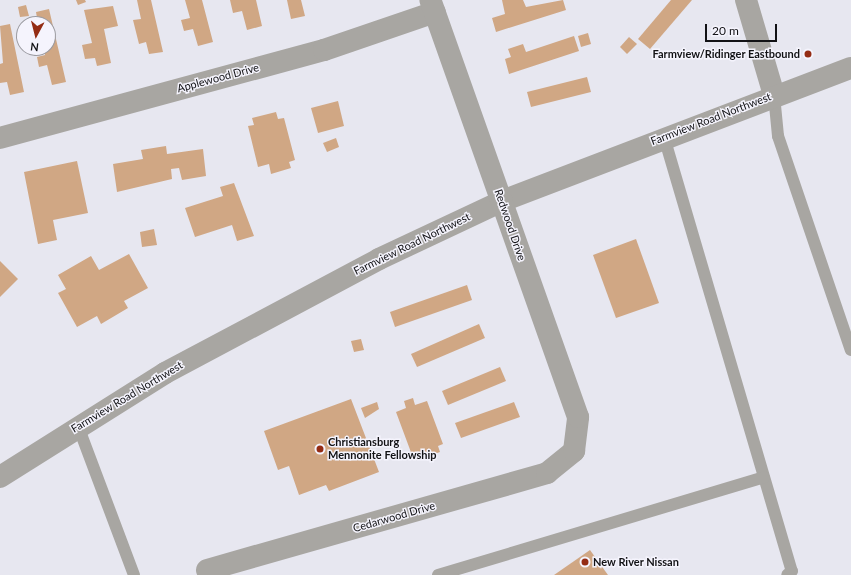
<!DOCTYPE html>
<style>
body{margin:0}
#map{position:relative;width:851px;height:575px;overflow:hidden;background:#e7e7f0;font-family:Lato,sans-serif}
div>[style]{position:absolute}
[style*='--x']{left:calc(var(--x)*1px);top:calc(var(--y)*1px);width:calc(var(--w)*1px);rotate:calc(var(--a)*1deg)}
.building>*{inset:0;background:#d0a784}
.lane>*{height:12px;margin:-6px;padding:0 6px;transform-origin:6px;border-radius:6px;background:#a8a6a2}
.street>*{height:22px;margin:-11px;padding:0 11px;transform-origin:11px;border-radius:11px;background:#a8a6a2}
.dots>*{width:11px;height:11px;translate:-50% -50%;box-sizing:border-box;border:2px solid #f5f4fd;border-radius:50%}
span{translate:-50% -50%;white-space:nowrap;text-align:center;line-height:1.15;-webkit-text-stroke:3px #f5f4fd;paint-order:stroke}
.poi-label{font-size:11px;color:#121215;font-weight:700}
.right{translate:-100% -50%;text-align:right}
.left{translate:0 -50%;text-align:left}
.street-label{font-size:11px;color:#121215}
.north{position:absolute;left:16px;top:16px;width:40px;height:40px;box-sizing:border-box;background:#f5f4fd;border:1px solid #9a9aa0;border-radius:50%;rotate:187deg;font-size:11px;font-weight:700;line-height:16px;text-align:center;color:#121215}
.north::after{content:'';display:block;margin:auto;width:14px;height:18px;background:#942c14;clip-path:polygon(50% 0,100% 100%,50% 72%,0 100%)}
.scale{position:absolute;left:705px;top:24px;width:72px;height:18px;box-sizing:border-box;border:2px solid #121215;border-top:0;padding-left:5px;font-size:12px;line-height:14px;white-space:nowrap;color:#121215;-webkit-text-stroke:3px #f5f4fd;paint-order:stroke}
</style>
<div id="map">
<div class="building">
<div style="clip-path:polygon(76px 0,85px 0,86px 2px,78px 5px)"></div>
<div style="clip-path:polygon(137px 0,151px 0,163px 52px,149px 54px,146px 42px,139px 44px,133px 20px,141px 19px)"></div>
<div style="clip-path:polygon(185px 0,202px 0,213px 42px,198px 46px,193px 29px,184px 31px,181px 20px,190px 18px)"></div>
<div style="clip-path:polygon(230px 0,256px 0,262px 26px,247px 30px,242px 11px,233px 13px)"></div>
<div style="clip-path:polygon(287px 0,301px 0,305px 16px,291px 19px)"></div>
<div style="clip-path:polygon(502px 0,523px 0,526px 7px,563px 0,566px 10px,496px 32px,492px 18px,505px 14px)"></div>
<div style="clip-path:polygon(671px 0,692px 0,650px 49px,638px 39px)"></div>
<div style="clip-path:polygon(26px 5px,29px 16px,20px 17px,18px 7px)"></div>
<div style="clip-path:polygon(113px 6px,118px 26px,104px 29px,111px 63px,97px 66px,95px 58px,85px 59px,82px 45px,92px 43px,84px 10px)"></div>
<div style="clip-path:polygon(49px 9px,66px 82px,52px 85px,47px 65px,39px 67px,37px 57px,45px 55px,44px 48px,48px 48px,48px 24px,38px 24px,36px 12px)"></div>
<div style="clip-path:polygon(10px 24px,24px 92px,10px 95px,7px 82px,0 83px,0 64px,3px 63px,0 26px)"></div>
<div style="clip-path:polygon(588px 33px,591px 44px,581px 47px,578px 36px)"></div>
<div style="clip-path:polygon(574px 36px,579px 51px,509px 74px,505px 59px,511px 57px,508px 49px,523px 44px,526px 52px)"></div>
<div style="clip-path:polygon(629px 37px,637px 44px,627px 54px,620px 47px)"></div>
<div style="clip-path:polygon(587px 77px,591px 92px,531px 107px,527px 92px)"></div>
<div style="clip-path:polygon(338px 101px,344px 126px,318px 133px,311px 108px)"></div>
<div style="clip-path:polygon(276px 112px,278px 119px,284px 118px,295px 160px,289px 162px,291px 168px,271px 174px,269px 164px,258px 167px,248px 126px,254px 125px,252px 118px)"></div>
<div style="clip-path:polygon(336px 138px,339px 147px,327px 152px,323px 143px)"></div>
<div style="clip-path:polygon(166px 146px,167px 154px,203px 149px,206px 176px,182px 180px,179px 168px,171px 169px,172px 179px,117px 192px,113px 164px,143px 159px,141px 150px)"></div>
<div style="clip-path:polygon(77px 161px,88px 213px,53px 220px,57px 240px,38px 244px,24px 172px)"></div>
<div style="clip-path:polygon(234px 183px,254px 236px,237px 241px,232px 225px,195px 237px,185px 208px,223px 196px,220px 187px)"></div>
<div style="clip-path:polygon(154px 229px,157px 245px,142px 247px,140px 232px)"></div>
<div style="clip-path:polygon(636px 239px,659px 303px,616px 318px,593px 255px)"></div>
<div style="clip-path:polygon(129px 254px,148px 288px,124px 301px,128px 308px,101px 324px,97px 316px,77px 327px,58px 293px,66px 289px,58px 275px,91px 256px,99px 270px)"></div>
<div style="clip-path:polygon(0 261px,18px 279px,0 297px)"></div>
<div style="clip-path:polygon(467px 285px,472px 300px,395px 327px,390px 312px)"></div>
<div style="clip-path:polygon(479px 324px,485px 338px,417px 367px,411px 354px)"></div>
<div style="clip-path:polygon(361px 339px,364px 350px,354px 352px,351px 341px)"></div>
<div style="clip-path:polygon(500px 367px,506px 381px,448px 405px,442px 391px)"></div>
<div style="clip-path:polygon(413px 398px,415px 405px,427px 401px,443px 444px,438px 446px,440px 452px,418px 460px,416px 453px,412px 455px,396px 412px,406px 408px,404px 401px)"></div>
<div style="clip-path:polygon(351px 399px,379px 472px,329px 491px,326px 485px,299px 495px,289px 466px,278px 470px,264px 431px)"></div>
<div style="clip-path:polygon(377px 402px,379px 409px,365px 418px,361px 408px)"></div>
<div style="clip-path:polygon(514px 402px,520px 417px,461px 438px,455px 423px)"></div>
<div style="clip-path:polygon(590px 550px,608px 575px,554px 575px)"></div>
</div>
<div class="lane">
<div style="--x:774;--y:95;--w:41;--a:84.4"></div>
<div style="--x:778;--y:136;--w:226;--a:71.2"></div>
<div style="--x:664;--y:137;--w:452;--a:73.6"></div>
<div style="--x:792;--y:571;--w:6;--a:141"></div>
<div style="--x:78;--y:426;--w:159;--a:69.4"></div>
<div style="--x:438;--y:575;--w:340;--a:-16.7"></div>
</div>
<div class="street">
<div style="--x:746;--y:0;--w:99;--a:73.6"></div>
<div style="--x:0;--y:138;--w:336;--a:-15.2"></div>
<div style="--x:324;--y:50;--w:117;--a:-18.9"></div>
<div style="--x:0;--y:477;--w:195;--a:-32.2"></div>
<div style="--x:165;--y:373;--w:242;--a:-28"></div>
<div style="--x:379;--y:259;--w:136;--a:-25.2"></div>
<div style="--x:502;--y:201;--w:373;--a:-20.9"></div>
<div style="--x:207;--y:570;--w:354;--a:-15.9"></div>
<div style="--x:547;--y:473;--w:35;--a:-39"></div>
<div style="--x:574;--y:451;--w:34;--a:-83"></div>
<div style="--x:578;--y:417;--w:442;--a:-109.5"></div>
</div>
<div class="dots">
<div style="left:808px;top:54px;background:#942c14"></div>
<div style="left:320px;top:449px;background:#942c14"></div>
<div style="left:585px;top:562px;background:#942c14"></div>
</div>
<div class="poi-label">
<span class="right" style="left:800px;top:54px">Farmview/Ridinger Eastbound</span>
<span class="left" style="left:328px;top:449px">Christiansburg<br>Mennonite Fellowship</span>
<span class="left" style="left:593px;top:562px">New River Nissan</span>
</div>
<div class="street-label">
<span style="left:218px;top:78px;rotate:-15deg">Applewood Drive</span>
<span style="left:711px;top:119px;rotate:-21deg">Farmview Road Northwest</span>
<span style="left:510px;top:225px;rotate:71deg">Redwood Drive</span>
<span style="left:412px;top:244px;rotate:-26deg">Farmview Road Northwest</span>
<span style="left:127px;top:397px;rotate:-31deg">Farmview Road Northwest</span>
<span style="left:394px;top:517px;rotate:-16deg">Cedarwood Drive</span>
</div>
<div class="north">N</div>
<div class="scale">20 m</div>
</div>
